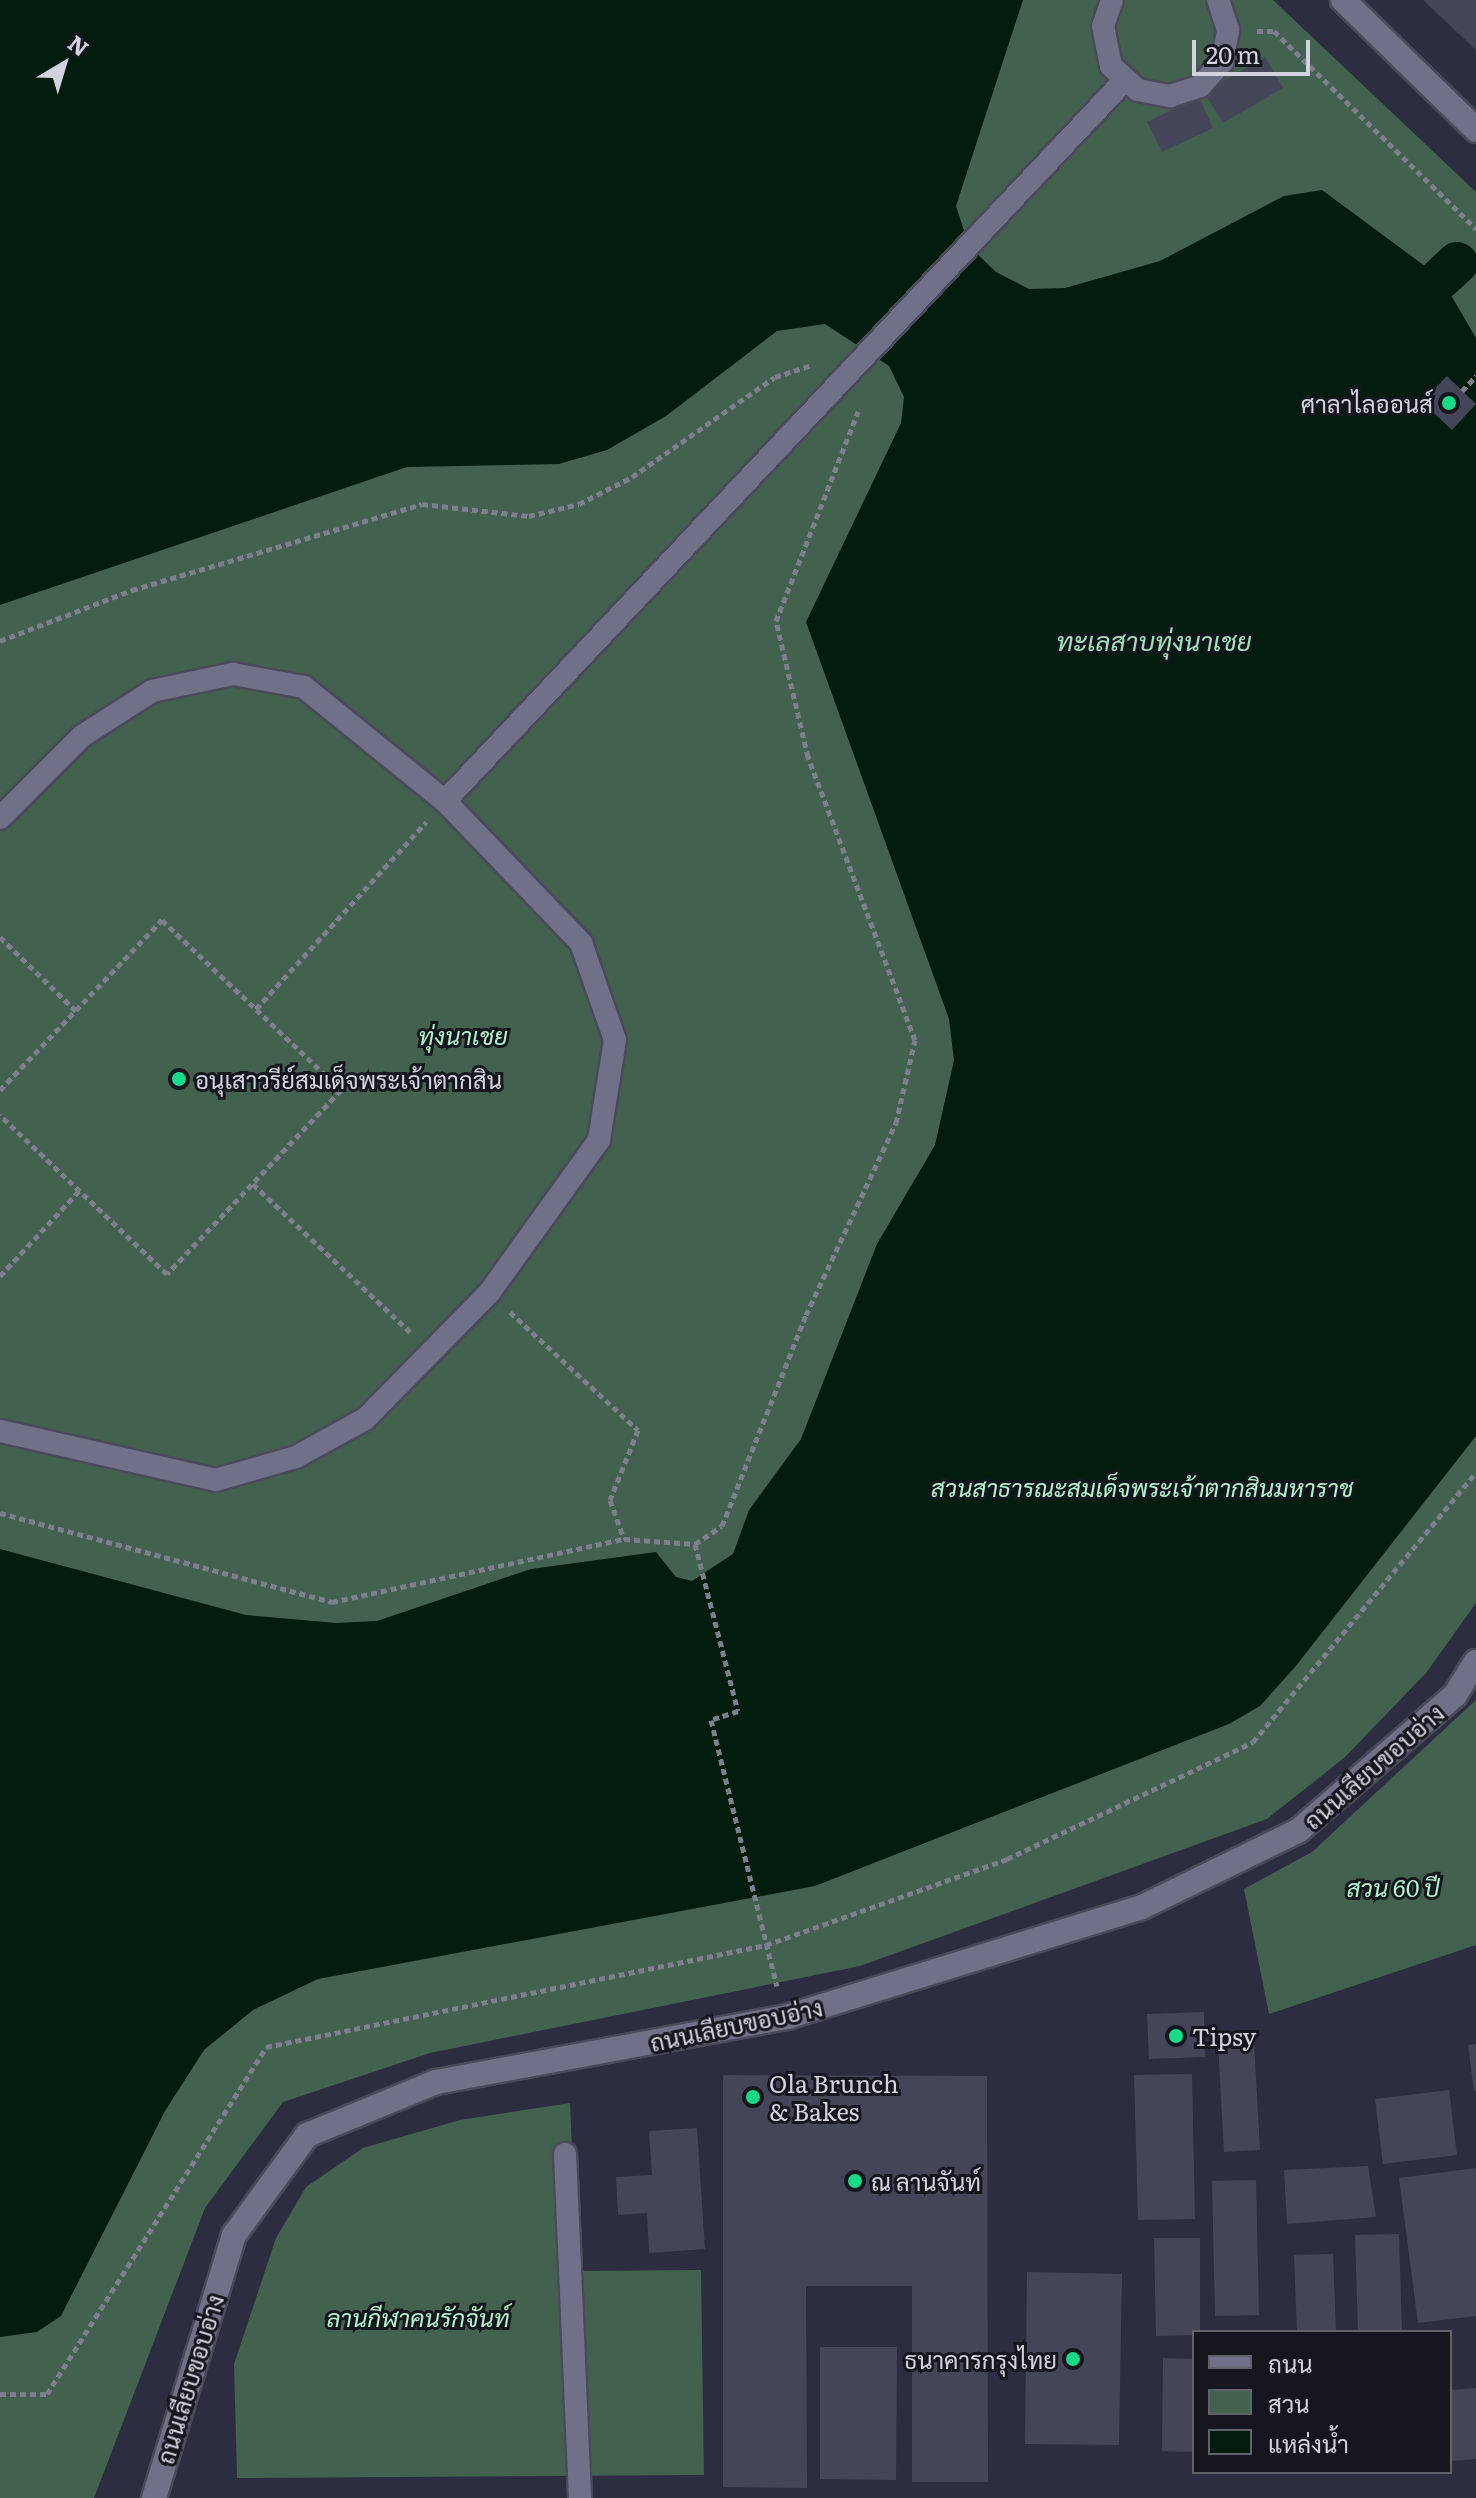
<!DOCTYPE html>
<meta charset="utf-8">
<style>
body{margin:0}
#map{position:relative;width:1476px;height:2498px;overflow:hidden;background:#2d2d41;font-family:Literata,Sarabun,serif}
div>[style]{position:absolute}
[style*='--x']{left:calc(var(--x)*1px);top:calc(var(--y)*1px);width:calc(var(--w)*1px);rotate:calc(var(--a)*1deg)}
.green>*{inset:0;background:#42614e}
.water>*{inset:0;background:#021c0e}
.canal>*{height:42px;margin:-21px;padding:0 21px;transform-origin:21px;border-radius:21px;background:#021c0e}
.building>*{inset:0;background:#45455a}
.path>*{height:5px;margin-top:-2.5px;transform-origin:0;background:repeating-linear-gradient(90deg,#7e7e8f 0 6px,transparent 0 10px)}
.roads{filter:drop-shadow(2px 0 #4b4a5b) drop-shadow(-2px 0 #4b4a5b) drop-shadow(0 2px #4b4a5b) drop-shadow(0 -2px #4b4a5b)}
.service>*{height:22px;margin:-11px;padding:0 11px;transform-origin:11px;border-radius:11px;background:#707088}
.tertiary>*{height:24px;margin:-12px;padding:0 12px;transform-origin:12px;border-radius:12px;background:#707088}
.dots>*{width:22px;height:22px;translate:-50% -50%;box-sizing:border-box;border:4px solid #16161f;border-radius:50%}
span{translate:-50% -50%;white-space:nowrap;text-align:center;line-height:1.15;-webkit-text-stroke:6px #16161f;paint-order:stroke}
.poi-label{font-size:24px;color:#d3d3e0}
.right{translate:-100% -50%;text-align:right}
.left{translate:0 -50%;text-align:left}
.park-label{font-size:24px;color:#b2f3cb;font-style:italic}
.street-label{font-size:24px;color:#d3d3e0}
.water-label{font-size:26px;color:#a2e2bb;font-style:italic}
.legend{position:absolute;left:1192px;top:2330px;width:260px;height:144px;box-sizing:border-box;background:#16161f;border:2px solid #62626c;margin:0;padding:10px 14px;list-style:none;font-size:24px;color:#d3d3e0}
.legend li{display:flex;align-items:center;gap:16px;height:40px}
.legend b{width:40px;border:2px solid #62626c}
.north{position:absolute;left:24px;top:24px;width:80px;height:80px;-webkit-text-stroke:6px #16161f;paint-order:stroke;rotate:38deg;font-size:22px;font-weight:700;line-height:32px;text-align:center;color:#d3d3e0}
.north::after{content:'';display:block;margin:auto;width:28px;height:36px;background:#d3d3e0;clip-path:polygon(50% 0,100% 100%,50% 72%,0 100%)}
.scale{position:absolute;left:1192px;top:40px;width:118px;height:36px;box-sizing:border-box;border:4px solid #d3d3e0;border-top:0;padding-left:10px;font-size:24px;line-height:28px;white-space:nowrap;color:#d3d3e0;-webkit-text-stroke:6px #16161f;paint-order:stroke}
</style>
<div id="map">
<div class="green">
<div style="clip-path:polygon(0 0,1273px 0,1476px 192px,1476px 1603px,1426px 1673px,1344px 1758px,1267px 1819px,860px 1966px,430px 2053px,283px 2102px,205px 2208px,94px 2498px,0 2498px)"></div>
<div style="clip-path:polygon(1476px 1700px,1476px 1945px,1269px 2014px,1244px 1889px,1312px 1852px)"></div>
<div style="clip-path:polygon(570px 2103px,584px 2430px,583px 2271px,701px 2270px,704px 2475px,237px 2478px,234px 2364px,276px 2238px,306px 2187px,363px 2148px,460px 2120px)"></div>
</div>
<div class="water">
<div style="clip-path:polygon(0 0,1023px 0,956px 206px,969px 246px,996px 272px,1029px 289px,1065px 288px,1160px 261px,1284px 196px,1322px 190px,1441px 278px,1476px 338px,1476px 1436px,1295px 1667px,1260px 1706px,1229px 1724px,815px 1886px,318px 1979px,253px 2010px,204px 2050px,165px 2111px,61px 2316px,37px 2332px,0 2337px,0 1549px,246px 1615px,336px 1623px,377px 1621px,531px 1569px,656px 1552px,676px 1577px,692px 1581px,733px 1554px,749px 1510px,801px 1439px,877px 1244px,935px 1145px,954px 1060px,949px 1019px,806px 622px,901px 423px,904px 397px,889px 366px,825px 324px,777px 331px,666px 416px,607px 450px,559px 464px,407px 467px,0 605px)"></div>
</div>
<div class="canal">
<div style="--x:1441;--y:278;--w:22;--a:-43"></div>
</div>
<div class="building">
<div style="clip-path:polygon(1423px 0,1476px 0,1476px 50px)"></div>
<div style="clip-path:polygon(1265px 57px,1283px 88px,1223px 123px,1204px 92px)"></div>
<div style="clip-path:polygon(1199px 97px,1213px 128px,1162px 152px,1147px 122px)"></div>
<div style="clip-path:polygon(1447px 376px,1476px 404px,1452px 430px,1422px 402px)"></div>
<div style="clip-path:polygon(1204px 2012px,1205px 2057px,1149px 2059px,1147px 2014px)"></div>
<div style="clip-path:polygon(1254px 2041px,1260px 2150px,1224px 2152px,1218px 2043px)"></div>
<div style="clip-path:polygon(1476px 2044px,1476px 2091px,1474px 2091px,1468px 2045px)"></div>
<div style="clip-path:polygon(1192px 2074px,1195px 2219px,1138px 2220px,1134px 2075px)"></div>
<div style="clip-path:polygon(723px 2075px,987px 2076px,988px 2482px,912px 2482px,912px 2286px,806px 2286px,807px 2488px,723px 2487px)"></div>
<div style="clip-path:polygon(1449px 2090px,1457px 2155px,1383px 2164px,1375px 2099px)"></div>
<div style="clip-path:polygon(697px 2128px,705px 2249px,649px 2253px,647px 2213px,618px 2215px,616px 2177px,652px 2175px,649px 2131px)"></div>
<div style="clip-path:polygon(1368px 2166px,1376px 2217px,1287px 2224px,1284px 2170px)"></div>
<div style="clip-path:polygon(1476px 2168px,1476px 2316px,1418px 2323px,1399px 2178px)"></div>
<div style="clip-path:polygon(1256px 2180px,1259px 2315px,1215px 2316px,1212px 2181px)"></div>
<div style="clip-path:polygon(1399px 2234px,1402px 2332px,1358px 2332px,1355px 2235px)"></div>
<div style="clip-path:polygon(1154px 2238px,1200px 2238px,1200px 2332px,1194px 2335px,1156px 2336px)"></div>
<div style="clip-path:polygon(1333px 2254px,1336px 2332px,1297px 2332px,1294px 2255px)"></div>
<div style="clip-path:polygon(1027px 2272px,1122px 2274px,1119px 2445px,1025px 2444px)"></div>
<div style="clip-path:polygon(820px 2347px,897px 2347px,896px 2480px,820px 2479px)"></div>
<div style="clip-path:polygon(1163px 2358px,1194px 2359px,1194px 2452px,1162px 2451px)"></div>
<div style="clip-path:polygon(1476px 2388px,1476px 2459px,1450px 2461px,1450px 2390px)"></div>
</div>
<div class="path">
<div style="--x:1257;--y:31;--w:17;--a:0"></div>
<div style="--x:1274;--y:31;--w:283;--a:44.4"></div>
<div style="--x:1462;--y:391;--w:21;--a:-47"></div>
<div style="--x:0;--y:641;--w:142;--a:-21.1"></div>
<div style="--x:132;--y:590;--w:302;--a:-16.5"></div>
<div style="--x:422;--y:504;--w:108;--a:6.4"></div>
<div style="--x:529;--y:516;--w:51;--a:-13.5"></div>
<div style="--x:579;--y:504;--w:59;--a:-27"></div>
<div style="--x:632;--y:477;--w:174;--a:-35"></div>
<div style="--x:775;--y:377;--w:40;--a:-18"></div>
<div style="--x:0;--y:937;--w:106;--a:44.2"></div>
<div style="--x:256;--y:1009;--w:253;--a:-47.7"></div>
<div style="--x:0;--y:1090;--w:235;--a:-46.4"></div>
<div style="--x:162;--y:920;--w:247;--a:43.5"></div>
<div style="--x:341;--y:1090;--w:253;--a:133.4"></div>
<div style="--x:167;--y:1274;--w:231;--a:-136.4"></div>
<div style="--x:253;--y:1184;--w:216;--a:43.3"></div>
<div style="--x:0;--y:1276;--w:117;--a:-47.1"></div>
<div style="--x:510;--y:1312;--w:174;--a:42.7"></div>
<div style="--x:638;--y:1430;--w:75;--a:111.8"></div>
<div style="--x:610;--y:1500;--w:41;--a:70.3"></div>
<div style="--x:0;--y:1513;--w:344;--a:15"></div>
<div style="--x:332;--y:1602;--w:299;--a:-12.2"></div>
<div style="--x:624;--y:1539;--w:71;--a:4"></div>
<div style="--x:695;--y:1544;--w:32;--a:-34"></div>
<div style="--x:722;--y:1526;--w:227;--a:-68.3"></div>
<div style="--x:806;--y:1315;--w:212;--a:-64.9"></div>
<div style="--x:896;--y:1123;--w:85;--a:-77.1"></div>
<div style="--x:915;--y:1040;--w:303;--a:-110.7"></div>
<div style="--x:808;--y:757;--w:140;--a:-103.2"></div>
<div style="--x:776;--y:621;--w:225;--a:-68.6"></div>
<div style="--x:695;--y:1544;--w:172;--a:75.6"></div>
<div style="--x:738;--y:1711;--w:28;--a:162"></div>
<div style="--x:711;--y:1720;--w:274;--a:76.1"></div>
<div style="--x:0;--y:2394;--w:47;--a:0"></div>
<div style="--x:47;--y:2394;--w:410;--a:-57.7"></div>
<div style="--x:266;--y:2047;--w:510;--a:-11.53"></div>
<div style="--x:766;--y:1945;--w:256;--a:-19.6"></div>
<div style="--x:1007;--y:1859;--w:272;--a:-25.4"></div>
<div style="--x:1253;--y:1742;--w:350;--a:-50.4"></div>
</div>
<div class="roads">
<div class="service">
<div style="--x:1112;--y:0;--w:28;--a:109"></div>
<div style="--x:1103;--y:26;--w:41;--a:78.7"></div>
<div style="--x:1111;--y:66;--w:36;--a:42"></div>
<div style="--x:1138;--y:90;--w:33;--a:11"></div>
<div style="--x:1170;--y:96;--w:32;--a:-18"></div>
<div style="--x:1200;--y:86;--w:33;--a:-47"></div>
<div style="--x:1222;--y:62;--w:33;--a:-79"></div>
<div style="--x:1228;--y:30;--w:32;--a:-108"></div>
<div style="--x:445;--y:801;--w:990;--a:-46.68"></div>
<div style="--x:0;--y:818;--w:116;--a:-45"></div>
<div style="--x:82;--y:736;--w:83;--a:-32.7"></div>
<div style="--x:152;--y:691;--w:83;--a:-11.9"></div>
<div style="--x:233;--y:674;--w:72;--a:10.4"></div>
<div style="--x:304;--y:687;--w:181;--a:39"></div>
<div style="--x:445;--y:801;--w:197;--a:46.2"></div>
<div style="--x:581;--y:943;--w:103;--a:70.7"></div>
<div style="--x:615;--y:1040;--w:101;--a:99.1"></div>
<div style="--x:599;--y:1140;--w:188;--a:125.7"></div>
<div style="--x:489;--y:1293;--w:177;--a:134.5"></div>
<div style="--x:365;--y:1419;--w:79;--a:151.2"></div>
<div style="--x:296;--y:1457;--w:83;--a:164"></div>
<div style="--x:216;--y:1480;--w:221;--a:-167.2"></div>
<div style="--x:565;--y:2154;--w:344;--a:87.5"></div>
</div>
<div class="tertiary">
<div style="--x:1343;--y:0;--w:186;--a:44.3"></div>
<div style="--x:154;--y:2498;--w:275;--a:-73.1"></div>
<div style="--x:234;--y:2235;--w:124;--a:-53.9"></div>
<div style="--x:307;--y:2135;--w:139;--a:-22.3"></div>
<div style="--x:436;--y:2082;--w:357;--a:-10.5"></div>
<div style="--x:787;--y:2017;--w:369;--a:-17.2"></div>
<div style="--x:1140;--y:1908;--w:176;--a:-26"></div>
<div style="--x:1298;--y:1831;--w:208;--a:-40.9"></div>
<div style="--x:1455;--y:1695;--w:39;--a:-58"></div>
</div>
</div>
<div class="dots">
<div style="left:1449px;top:403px;background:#1cd988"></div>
<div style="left:179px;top:1079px;background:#1cd988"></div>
<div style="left:1176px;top:2036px;background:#1cd988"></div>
<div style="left:753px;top:2097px;background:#1cd988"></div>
<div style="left:855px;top:2181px;background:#1cd988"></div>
<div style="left:1073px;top:2359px;background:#1cd988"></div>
</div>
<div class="poi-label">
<span class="right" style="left:1433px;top:403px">ศาลาไลออนส์</span>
<span class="left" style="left:195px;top:1079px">อนุเสาวรีย์สมเด็จพระเจ้าตากสิน</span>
<span class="left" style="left:1192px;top:2036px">Tipsy</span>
<span class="left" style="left:769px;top:2097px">Ola Brunch<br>&amp; Bakes</span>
<span class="left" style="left:871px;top:2181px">ณ ลานจันท์</span>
<span class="right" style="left:1057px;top:2359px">ธนาคารกรุงไทย</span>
</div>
<div class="park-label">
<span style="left:463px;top:1035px">ทุ่งนาเชย</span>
<span style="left:1142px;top:1487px">สวนสาธารณะสมเด็จพระเจ้าตากสินมหาราช</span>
<span style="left:1393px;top:1887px">สวน 60 ปี</span>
<span style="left:418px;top:2317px">ลานกีฬาคนรักจันท์</span>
</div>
<div class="street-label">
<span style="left:1373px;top:1766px;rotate:-41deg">ถนนเลียบขอบอ่าง</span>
<span style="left:736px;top:2024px;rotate:-12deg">ถนนเลียบขอบอ่าง</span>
<span style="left:189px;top:2379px;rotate:-73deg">ถนนเลียบขอบอ่าง</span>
</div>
<div class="water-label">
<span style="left:1154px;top:640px">ทะเลสาบทุ่งนาเชย</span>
</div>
<ul class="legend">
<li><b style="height:10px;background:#707088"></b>ถนน</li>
<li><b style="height:22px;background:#42614e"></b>สวน</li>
<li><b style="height:22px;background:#021c0e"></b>แหล่งน้ำ</li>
</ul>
<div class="north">N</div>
<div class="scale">20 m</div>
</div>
